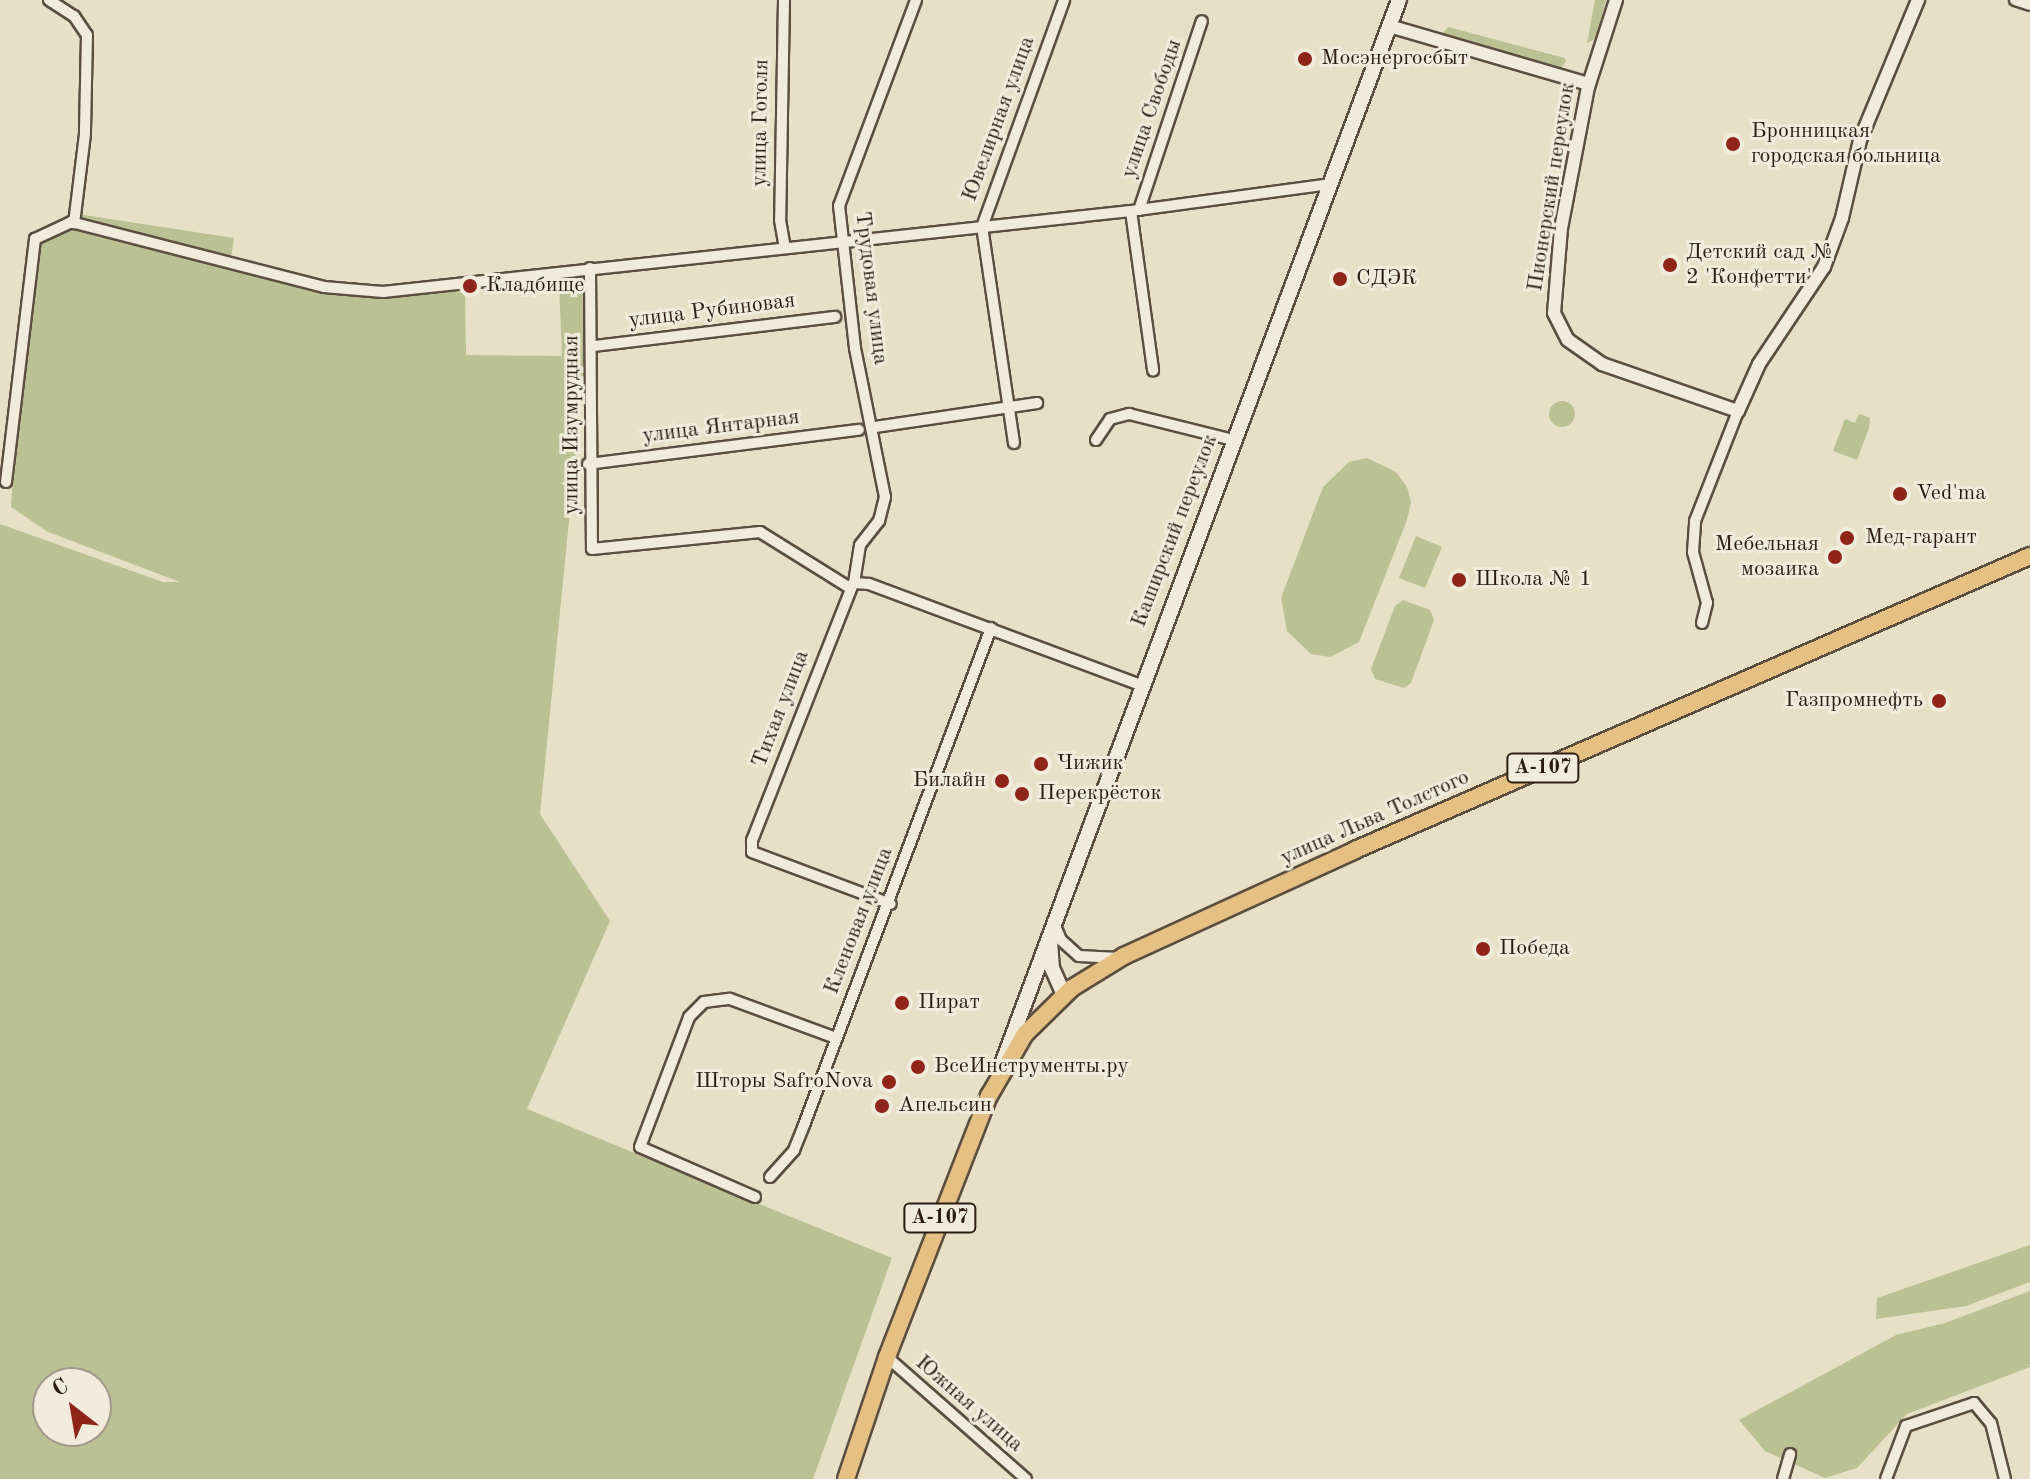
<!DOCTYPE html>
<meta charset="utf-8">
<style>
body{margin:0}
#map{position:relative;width:2030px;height:1479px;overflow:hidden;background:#e8e0c6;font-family:"Old Standard TT",serif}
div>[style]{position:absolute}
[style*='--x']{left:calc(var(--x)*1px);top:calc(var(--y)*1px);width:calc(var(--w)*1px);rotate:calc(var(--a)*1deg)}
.green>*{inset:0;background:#bac192}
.round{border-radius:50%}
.roads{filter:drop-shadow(2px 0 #5b4e40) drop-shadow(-2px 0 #5b4e40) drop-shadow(0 2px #5b4e40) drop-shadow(0 -2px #5b4e40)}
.minor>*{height:10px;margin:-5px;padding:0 5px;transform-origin:5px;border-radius:5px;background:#f0ebda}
.tertiary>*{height:12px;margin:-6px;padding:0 6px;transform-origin:6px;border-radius:6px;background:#f0ebda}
.secondary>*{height:14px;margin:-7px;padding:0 7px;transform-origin:7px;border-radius:7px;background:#f0ebda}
.trunk>*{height:16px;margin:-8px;padding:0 8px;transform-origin:8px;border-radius:8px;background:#e4c083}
.dots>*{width:22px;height:22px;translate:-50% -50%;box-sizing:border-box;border:4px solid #f0ebda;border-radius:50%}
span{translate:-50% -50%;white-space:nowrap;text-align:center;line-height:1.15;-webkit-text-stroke:6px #f0ebda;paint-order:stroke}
.shield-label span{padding:2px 6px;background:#f0ebda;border:2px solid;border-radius:6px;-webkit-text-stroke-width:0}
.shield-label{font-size:20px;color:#2c1d13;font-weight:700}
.poi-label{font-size:22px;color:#2c1d13}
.left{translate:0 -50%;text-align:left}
.right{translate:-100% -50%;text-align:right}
.street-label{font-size:22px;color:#2c1d13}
.north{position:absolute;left:32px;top:1367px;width:80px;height:80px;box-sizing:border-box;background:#f0ebda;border:2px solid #a2998a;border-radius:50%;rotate:329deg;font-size:22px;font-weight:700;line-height:32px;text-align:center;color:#2c1d13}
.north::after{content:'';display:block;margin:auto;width:28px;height:36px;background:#8f2418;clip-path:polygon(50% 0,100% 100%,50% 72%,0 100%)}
</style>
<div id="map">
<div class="green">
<div style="clip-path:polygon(1595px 0,1606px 0,1595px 39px,1587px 43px)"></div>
<div style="clip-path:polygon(1448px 27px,1565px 58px,1566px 61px,1560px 69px,1441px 35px)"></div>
<div style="clip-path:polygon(evenodd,71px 213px,234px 238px,230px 265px,387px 296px,465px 291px,466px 355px,562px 356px,559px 283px,585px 279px,585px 359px,540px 814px,610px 921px,527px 1109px,892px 1258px,813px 1479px,0 1479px,0 524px,163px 582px,180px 582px,48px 532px,11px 507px,28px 238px,71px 213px,48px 1383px,96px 1383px,96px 1431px,48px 1431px,48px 1383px)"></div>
<div class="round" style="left:1549px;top:401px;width:26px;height:26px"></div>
<div style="clip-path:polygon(1859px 414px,1870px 418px,1869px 428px,1857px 460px,1833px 451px,1845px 419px,1855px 423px)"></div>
<div style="clip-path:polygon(1367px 458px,1396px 472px,1407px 487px,1411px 502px,1407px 520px,1359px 642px,1330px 657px,1311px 654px,1287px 631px,1281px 598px,1323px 487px,1349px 462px)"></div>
<div style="clip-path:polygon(1416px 536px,1442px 547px,1425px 588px,1399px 578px)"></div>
<div style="clip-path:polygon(1403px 600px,1430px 610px,1434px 620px,1411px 683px,1404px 688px,1375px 679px,1371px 669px,1395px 606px)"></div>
<div style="clip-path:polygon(2030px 1245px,2030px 1282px,1966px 1306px,1876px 1319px,1877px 1298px)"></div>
<div style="clip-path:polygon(2030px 1291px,2030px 1367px,1907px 1414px,1857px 1468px,1825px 1478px,1765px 1451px,1739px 1420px,1896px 1335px,1945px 1323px)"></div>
</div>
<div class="roads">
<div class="minor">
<div style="--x:49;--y:0;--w:30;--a:33"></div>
<div style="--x:74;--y:16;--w:23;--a:56"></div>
<div style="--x:87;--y:35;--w:99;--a:91.2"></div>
<div style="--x:85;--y:134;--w:90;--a:97"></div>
<div style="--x:784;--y:0;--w:220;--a:91"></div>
<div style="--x:780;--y:220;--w:27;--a:80"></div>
<div style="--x:2015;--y:0;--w:16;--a:18"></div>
<div style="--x:1139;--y:210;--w:199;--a:-71.6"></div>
<div style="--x:1131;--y:211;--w:161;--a:82.1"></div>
<div style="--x:590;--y:268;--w:281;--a:89.6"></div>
<div style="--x:592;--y:549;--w:169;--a:-5.8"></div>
<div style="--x:760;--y:532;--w:106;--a:31.9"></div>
<div style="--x:594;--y:346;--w:243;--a:-6.9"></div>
<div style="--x:875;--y:427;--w:164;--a:-8.4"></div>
<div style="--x:1096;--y:440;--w:25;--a:-56"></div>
<div style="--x:1110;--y:419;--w:20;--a:-15"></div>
<div style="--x:1129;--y:414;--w:107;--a:14"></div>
<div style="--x:1014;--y:443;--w:218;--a:-98.4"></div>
<div style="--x:982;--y:227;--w:241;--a:-70.1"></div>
<div style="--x:588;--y:464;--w:273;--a:-7.2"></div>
<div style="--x:6;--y:482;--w:245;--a:-83.2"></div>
<div style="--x:35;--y:239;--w:40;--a:-25"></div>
<div style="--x:71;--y:222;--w:261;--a:14.4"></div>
<div style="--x:324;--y:287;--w:59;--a:4.8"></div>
<div style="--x:383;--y:292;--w:752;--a:-6.18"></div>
<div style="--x:1131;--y:211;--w:201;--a:-7.7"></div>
<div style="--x:854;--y:583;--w:38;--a:-81"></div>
<div style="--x:860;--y:545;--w:31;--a:-52"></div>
<div style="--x:879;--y:521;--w:25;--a:-76"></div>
<div style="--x:885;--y:497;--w:152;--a:-101.4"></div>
<div style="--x:855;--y:348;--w:143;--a:-96.4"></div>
<div style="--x:839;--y:206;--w:220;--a:-69.5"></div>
<div style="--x:854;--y:583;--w:15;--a:4"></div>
<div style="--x:869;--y:584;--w:289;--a:20.4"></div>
<div style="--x:853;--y:584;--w:276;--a:111.5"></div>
<div style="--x:752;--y:841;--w:11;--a:90"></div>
<div style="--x:752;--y:852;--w:148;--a:20.5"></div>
<div style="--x:1702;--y:623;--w:21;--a:-76"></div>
<div style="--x:1707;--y:603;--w:53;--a:-105.4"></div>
<div style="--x:1693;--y:552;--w:31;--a:-86"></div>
<div style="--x:1695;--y:521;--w:118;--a:-68.6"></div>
<div style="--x:1053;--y:921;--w:21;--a:67"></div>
<div style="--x:1061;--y:940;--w:24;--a:42"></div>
<div style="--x:1079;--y:956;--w:35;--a:3"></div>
<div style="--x:770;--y:1177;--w:36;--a:-48"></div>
<div style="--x:794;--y:1150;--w:27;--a:-68"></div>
<div style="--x:804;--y:1125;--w:531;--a:-69.38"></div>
<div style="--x:755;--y:1197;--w:125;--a:-156.5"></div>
<div style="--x:640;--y:1147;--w:139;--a:-69.3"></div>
<div style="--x:689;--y:1017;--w:21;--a:-45"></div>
<div style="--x:704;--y:1002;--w:26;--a:-7"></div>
<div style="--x:730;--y:999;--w:113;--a:20.2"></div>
<div style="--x:887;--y:1357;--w:185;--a:41.3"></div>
<div style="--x:1783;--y:1479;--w:26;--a:-74"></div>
<div style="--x:1886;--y:1479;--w:57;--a:-69.3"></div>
<div style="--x:1906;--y:1426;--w:72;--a:-18.7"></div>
<div style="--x:1974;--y:1403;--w:26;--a:50"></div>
<div style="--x:1991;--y:1423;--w:58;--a:76"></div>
</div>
<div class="tertiary">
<div style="--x:1616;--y:0;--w:91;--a:107.8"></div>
<div style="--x:1588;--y:87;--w:144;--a:100.8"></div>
<div style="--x:1561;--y:228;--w:85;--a:94.7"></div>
<div style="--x:1554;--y:313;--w:30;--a:63"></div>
<div style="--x:1568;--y:340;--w:42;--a:35.2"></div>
<div style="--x:1602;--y:364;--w:144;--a:19.1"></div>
<div style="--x:1738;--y:411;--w:51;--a:-65.9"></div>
<div style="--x:1759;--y:364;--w:117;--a:-56.2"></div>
<div style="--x:1824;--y:267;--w:52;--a:-69.8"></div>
<div style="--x:1842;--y:218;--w:80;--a:-77"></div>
<div style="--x:1860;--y:140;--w:152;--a:-67.5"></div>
<div style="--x:1389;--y:26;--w:208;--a:16.2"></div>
</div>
<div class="secondary">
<div style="--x:1050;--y:941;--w:27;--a:86"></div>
<div style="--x:1052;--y:968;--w:30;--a:66"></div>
<div style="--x:1002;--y:1064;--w:1136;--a:-69.54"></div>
</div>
<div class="trunk">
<div style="--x:846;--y:1479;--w:129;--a:-71.4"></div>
<div style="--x:887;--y:1357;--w:280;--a:-68.7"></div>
<div style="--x:989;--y:1096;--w:72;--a:-59.9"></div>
<div style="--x:1025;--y:1034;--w:66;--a:-44.4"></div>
<div style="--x:1072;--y:988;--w:61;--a:-31.6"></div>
<div style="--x:1124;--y:956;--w:254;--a:-24.6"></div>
<div style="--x:1355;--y:850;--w:736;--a:-23.54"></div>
</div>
</div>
<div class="dots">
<div style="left:1305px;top:59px;background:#8f2418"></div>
<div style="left:1733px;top:144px;background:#8f2418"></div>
<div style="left:1670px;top:265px;background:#8f2418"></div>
<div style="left:1340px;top:279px;background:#8f2418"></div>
<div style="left:470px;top:286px;background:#8f2418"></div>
<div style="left:1900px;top:494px;background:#8f2418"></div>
<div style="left:1847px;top:538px;background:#8f2418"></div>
<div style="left:1835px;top:557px;background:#8f2418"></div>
<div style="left:1459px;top:580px;background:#8f2418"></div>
<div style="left:1939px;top:701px;background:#8f2418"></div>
<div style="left:1041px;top:764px;background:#8f2418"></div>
<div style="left:1002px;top:781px;background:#8f2418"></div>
<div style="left:1022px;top:794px;background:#8f2418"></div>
<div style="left:1483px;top:949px;background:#8f2418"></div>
<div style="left:902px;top:1003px;background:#8f2418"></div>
<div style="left:918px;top:1067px;background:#8f2418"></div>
<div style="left:889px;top:1082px;background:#8f2418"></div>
<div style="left:882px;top:1106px;background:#8f2418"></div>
</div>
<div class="shield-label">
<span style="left:1543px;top:768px">А-107</span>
<span style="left:940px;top:1218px">А-107</span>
</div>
<div class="poi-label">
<span class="left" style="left:1321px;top:59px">Мосэнергосбыт</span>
<span class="left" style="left:1751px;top:144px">Бронницкая<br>городская больница</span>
<span class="left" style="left:1686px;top:265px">Детский сад №<br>2 'Конфетти'</span>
<span class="left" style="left:1356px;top:279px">СДЭК</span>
<span class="left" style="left:486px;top:286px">Кладбище</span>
<span class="left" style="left:1916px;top:494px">Ved'ma</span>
<span class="left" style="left:1865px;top:538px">Мед-гарант</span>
<span class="right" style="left:1819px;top:557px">Мебельная<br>мозаика</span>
<span class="left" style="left:1475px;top:580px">Школа № 1</span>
<span class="right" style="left:1923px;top:701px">Газпромнефть</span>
<span class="left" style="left:1057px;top:764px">Чижик</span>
<span class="right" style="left:986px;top:781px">Билайн</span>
<span class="left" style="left:1038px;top:794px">Перекрёсток</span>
<span class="left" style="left:1499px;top:949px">Победа</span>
<span class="left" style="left:918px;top:1003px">Пират</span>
<span class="left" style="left:934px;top:1067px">ВсеИнструменты.ру</span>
<span class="right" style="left:873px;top:1082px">Шторы SafroNova</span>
<span class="left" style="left:898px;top:1106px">Апельсин</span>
</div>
<div class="street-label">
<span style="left:1152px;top:109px;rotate:-71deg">улица Свободы</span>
<span style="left:999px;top:119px;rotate:-70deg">Ювелирная улица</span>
<span style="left:761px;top:123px;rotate:-89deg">улица Гоголя</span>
<span style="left:1552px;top:187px;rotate:-81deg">Пионерский переулок</span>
<span style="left:871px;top:288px;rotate:83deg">Трудовая улица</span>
<span style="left:712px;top:311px;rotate:-7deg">улица Рубиновая</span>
<span style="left:572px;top:425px;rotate:-90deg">улица Изумрудная</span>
<span style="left:721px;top:427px;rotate:-7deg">улица Янтарная</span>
<span style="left:1175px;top:531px;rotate:-69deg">Каширский переулок</span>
<span style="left:781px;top:709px;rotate:-69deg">Тихая улица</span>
<span style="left:1375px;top:818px;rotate:-24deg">улица Льва Толстого</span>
<span style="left:859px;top:921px;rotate:-69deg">Кленовая улица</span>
<span style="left:969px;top:1404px;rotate:41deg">Южная улица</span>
</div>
<div class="north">С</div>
</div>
